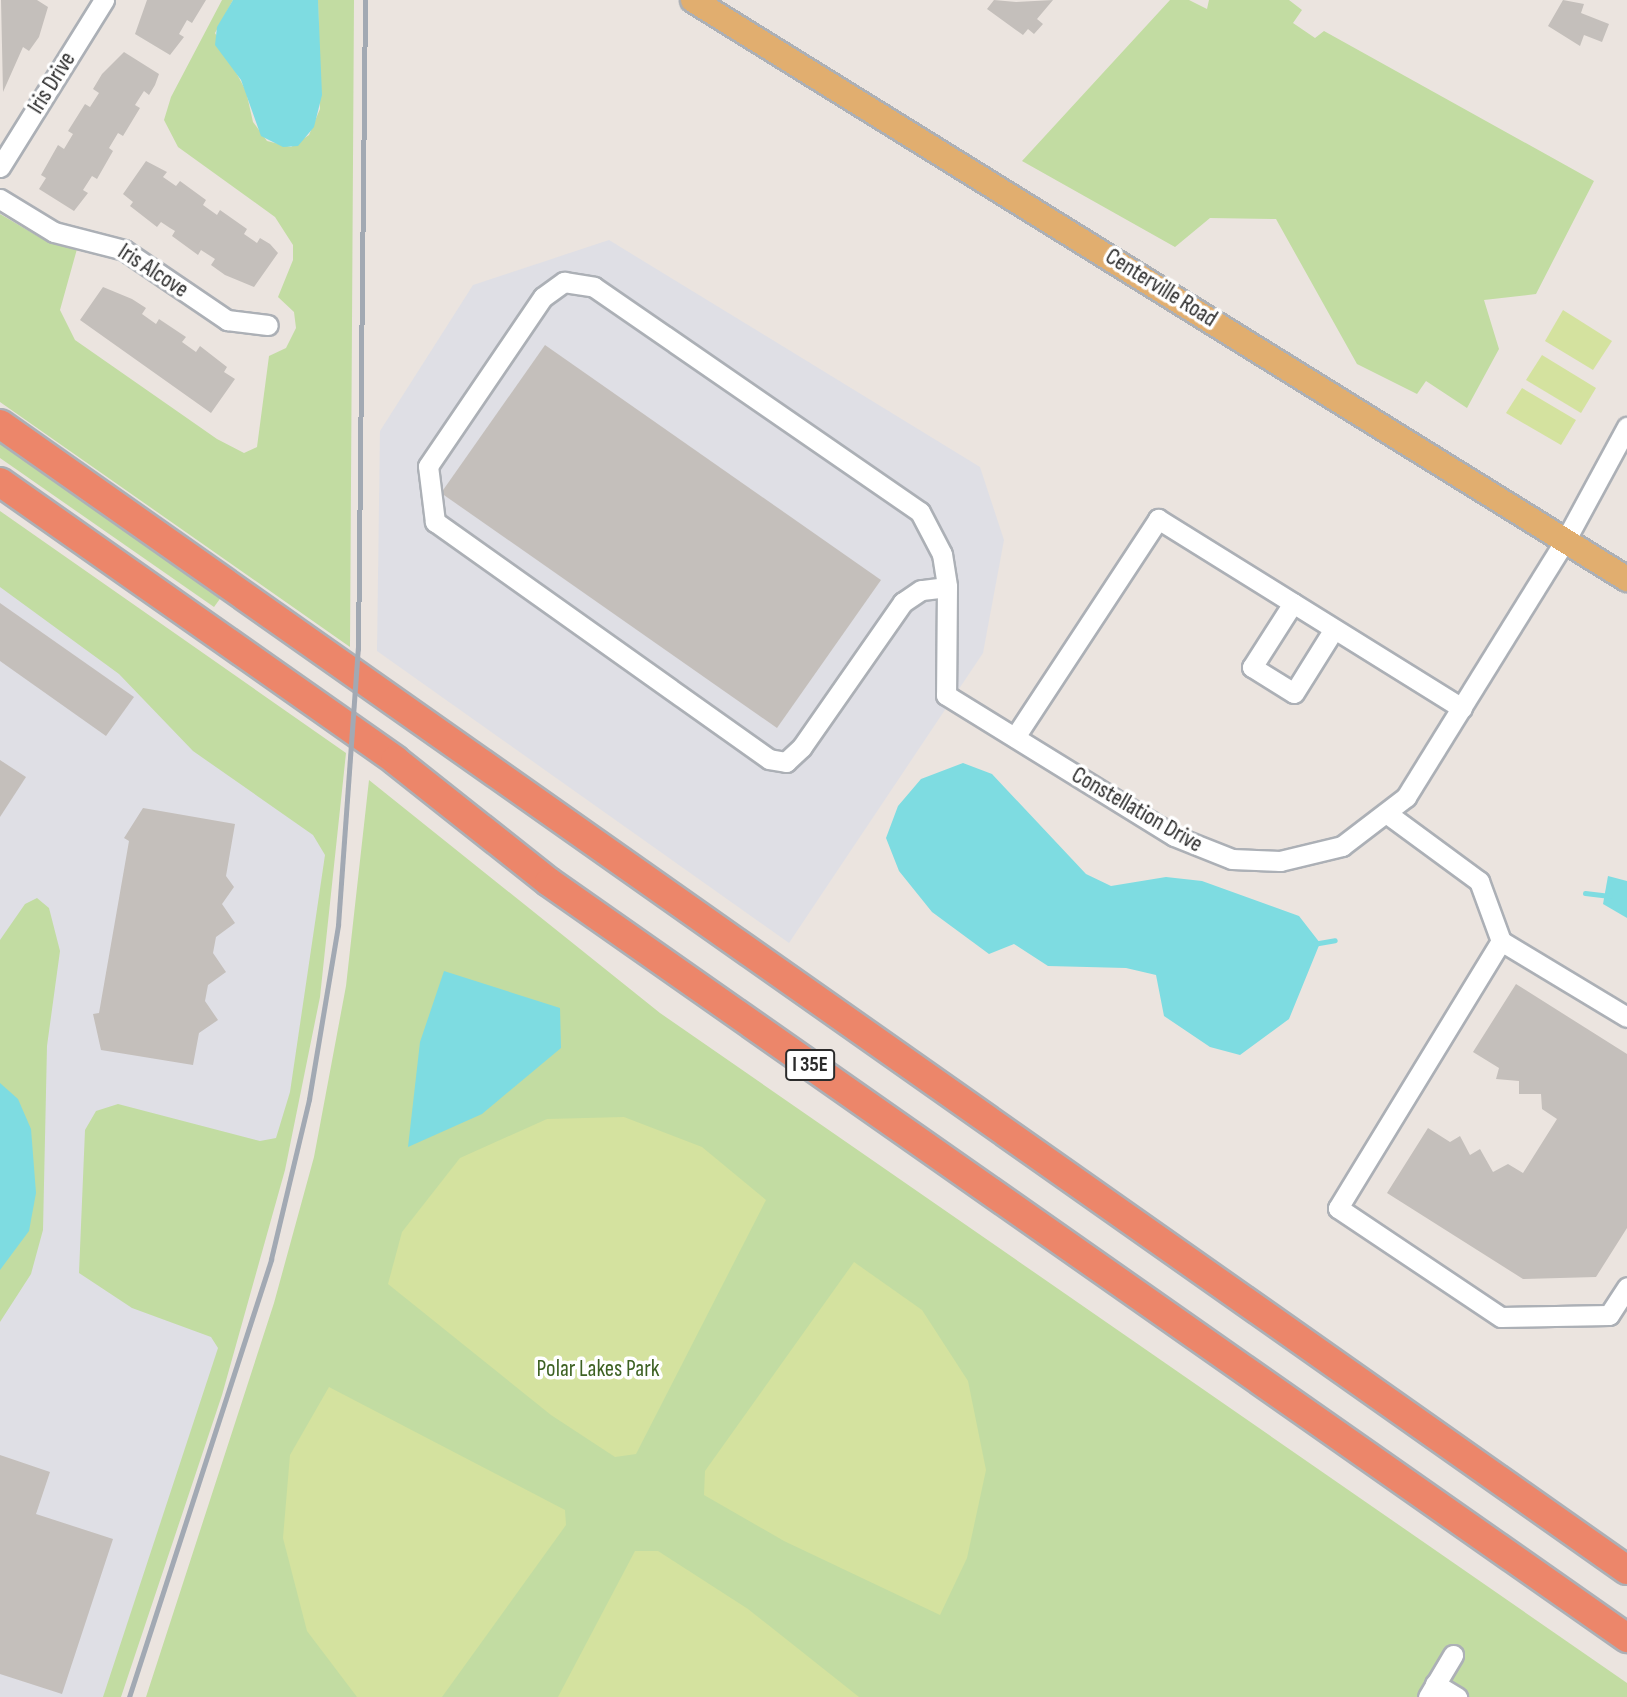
<!DOCTYPE html>
<style>
body{margin:0}
#map{position:relative;width:1627px;height:1697px;overflow:hidden;background:#ebe4df;font-family:"Sofia Sans Condensed",sans-serif}
div>[style]{position:absolute}
[style*='--x']{left:calc(var(--x)*1px);top:calc(var(--y)*1px);width:calc(var(--w)*1px);rotate:calc(var(--a)*1deg)}
.industrial>*{inset:0;background:#dfdfe5}
.green>*{inset:0;background:#c2dca2}
.pitch>*{inset:0;background:#d4e29f}
.water>*{inset:0;background:#7edce1}
.stream>*{height:5px;margin:-2.5px;padding:0 2.5px;transform-origin:2.5px;border-radius:2.5px;background:#7edce1}
.building>*{inset:0;background:#c4bfbb}
.roads{filter:drop-shadow(2px 0 #acb0b6) drop-shadow(-2px 0 #acb0b6) drop-shadow(0 2px #acb0b6) drop-shadow(0 -2px #acb0b6)}
.minor>*{height:19px;margin:-9.5px;padding:0 9.5px;transform-origin:9.5px;border-radius:9.5px;background:#fff}
.major>*{height:24px;margin:-12px;padding:0 12px;transform-origin:12px;border-radius:12px;background:#e1ae6f}
.highway>*{height:28px;margin:-14px;padding:0 14px;transform-origin:14px;border-radius:14px;background:#ec866a}
.rail>*{height:5px;margin:-2.5px;padding:0 2.5px;transform-origin:2.5px;border-radius:2.5px;background:#a2a9b3}
span{translate:-50% -50%;white-space:nowrap;text-align:center;line-height:1.15;-webkit-text-stroke:7px #fff;paint-order:stroke}
.shield-label span{padding:2px 5px;background:#fff;border:2px solid;border-radius:5px;-webkit-text-stroke-width:0}
.shield-label{font-size:21px;color:#2b2b2b;font-weight:700}
.street-label{font-size:23px;color:#2b2b2b}
.park-label{font-size:23px;color:#3d6123}
</style>
<div id="map">
<div class="industrial">
<div style="clip-path:polygon(609px 240px,980px 467px,1004px 540px,983px 653px,789px 943px,377px 651px,380px 431px,473px 285px)"></div>
<div style="clip-path:polygon(0 525px,337px 758px,330px 854px,282px 1149px,112px 1697px,0 1697px)"></div>
</div>
<div class="green">
<div style="clip-path:polygon(222px 0,233px 0,215px 33px,246px 91px,253px 122px,267px 141px,291px 147px,309px 135px,320px 109px,318px 0,354px 0,350px 647px,0 402px,0 214px,46px 241px,77px 249px,60px 310px,75px 340px,217px 439px,244px 453px,257px 447px,269px 356px,286px 348px,296px 328px,294px 312px,278px 297px,293px 260px,293px 245px,275px 217px,178px 147px,164px 120px,171px 97px)"></div>
<div style="clip-path:polygon(1170px 0,1189px 0,1207px 9px,1209px 0,1289px 0,1302px 10px,1293px 23px,1315px 38px,1324px 31px,1594px 181px,1536px 294px,1484px 300px,1499px 349px,1467px 408px,1426px 381px,1417px 394px,1357px 364px,1276px 219px,1210px 218px,1175px 247px,1022px 161px)"></div>
<div style="clip-path:polygon(0 441px,222px 596px,214px 607px,0 458px)"></div>
<div style="clip-path:polygon(0 511px,346px 753px,320px 997px,285px 1170px,222px 1395px,121px 1697px,103px 1697px,218px 1348px,211px 1337px,132px 1308px,79px 1273px,85px 1130px,96px 1111px,118px 1104px,260px 1141px,276px 1138px,290px 1092px,325px 855px,313px 835px,193px 751px,119px 674px,0 587px)"></div>
<div style="clip-path:polygon(369px 780px,660px 1013px,1627px 1683px,1627px 1697px,146px 1697px,274px 1303px,314px 1157px,346px 986px)"></div>
<div style="clip-path:polygon(37px 898px,49px 908px,60px 951px,47px 1046px,43px 1230px,31px 1274px,0 1322px,0 940px,25px 904px)"></div>
</div>
<div class="pitch">
<div style="clip-path:polygon(1563px 310px,1612px 341px,1593px 370px,1545px 341px)"></div>
<div style="clip-path:polygon(1542px 355px,1596px 388px,1581px 413px,1526px 380px)"></div>
<div style="clip-path:polygon(1522px 388px,1576px 420px,1561px 445px,1506px 413px)"></div>
<div style="clip-path:polygon(624px 1117px,702px 1147px,766px 1200px,636px 1454px,615px 1457px,551px 1415px,388px 1284px,402px 1232px,460px 1158px,547px 1119px)"></div>
<div style="clip-path:polygon(854px 1262px,922px 1310px,968px 1381px,986px 1470px,967px 1558px,940px 1615px,784px 1541px,704px 1495px,705px 1471px)"></div>
<div style="clip-path:polygon(329px 1387px,565px 1510px,566px 1525px,442px 1697px,357px 1697px,307px 1631px,283px 1538px,290px 1455px)"></div>
<div style="clip-path:polygon(635px 1551px,658px 1551px,748px 1609px,859px 1697px,558px 1697px)"></div>
</div>
<div class="water">
<div style="clip-path:polygon(233px 0,318px 0,322px 95px,314px 127px,298px 146px,283px 147px,261px 136px,241px 80px,215px 45px,217px 27px)"></div>
<div style="clip-path:polygon(963px 763px,992px 774px,1086px 874px,1111px 886px,1166px 877px,1202px 881px,1299px 916px,1320px 943px,1289px 1019px,1240px 1055px,1210px 1047px,1164px 1016px,1156px 975px,1126px 968px,1048px 966px,1014px 944px,989px 954px,932px 912px,899px 871px,886px 838px,898px 806px,921px 779px)"></div>
<div style="clip-path:polygon(1608px 876px,1627px 881px,1627px 918px,1603px 904px)"></div>
<div style="clip-path:polygon(444px 971px,560px 1008px,561px 1048px,482px 1114px,408px 1147px,420px 1042px)"></div>
<div style="clip-path:polygon(0 1083px,18px 1099px,31px 1129px,36px 1193px,29px 1231px,0 1270px)"></div>
</div>
<div class="stream">
<div style="--x:1585;--y:893;--w:25;--a:7"></div>
<div style="--x:1313;--y:944;--w:22;--a:-10"></div>
</div>
<div class="building">
<div style="clip-path:polygon(1px 0,37px 0,48px 7px,39px 37px,29px 51px,23px 47px,3px 92px)"></div>
<div style="clip-path:polygon(147px 0,206px 0,192px 23px,187px 20px,179px 34px,184px 37px,170px 55px,135px 34px)"></div>
<div style="clip-path:polygon(994px 0,1016px 2px,1053px 0,1037px 19px,1043px 24px,1034px 34px,1028px 29px,1023px 35px,987px 9px)"></div>
<div style="clip-path:polygon(1563px 0,1584px 4px,1581px 13px,1609px 24px,1602px 42px,1584px 35px,1580px 46px,1548px 26px)"></div>
<div style="clip-path:polygon(124px 52px,159px 74px,155px 85px,149px 95px,144px 91px,135px 105px,140px 108px,123px 136px,118px 133px,109px 148px,113px 151px,97px 179px,92px 176px,83px 190px,88px 193px,74px 211px,39px 189px,46px 178px,41px 175px,58px 145px,64px 149px,73px 134px,68px 131px,85px 104px,90px 107px,99px 93px,93px 89px,102px 74px)"></div>
<div style="clip-path:polygon(146px 161px,167px 172px,163px 177px,176px 186px,180px 181px,206px 200px,203px 205px,217px 215px,220px 210px,247px 229px,244px 234px,257px 243px,260px 238px,270px 244px,278px 253px,254px 287px,225px 275px,211px 265px,215px 259px,201px 250px,198px 255px,172px 236px,175px 231px,170px 228px,161px 222px,157px 227px,130px 206px,133px 202px,123px 194px)"></div>
<div style="clip-path:polygon(103px 287px,132px 299px,146px 308px,142px 314px,156px 324px,159px 319px,186px 337px,182px 342px,196px 352px,200px 346px,227px 367px,224px 372px,235px 379px,211px 413px,80px 320px)"></div>
<div style="clip-path:polygon(545px 345px,881px 580px,777px 728px,441px 493px)"></div>
<div style="clip-path:polygon(0 603px,134px 697px,106px 736px,0 661px)"></div>
<div style="clip-path:polygon(0 760px,26px 777px,0 817px)"></div>
<div style="clip-path:polygon(143px 808px,235px 824px,226px 876px,234px 887px,222px 904px,235px 923px,216px 937px,213px 953px,226px 972px,208px 985px,205px 1001px,218px 1020px,199px 1033px,193px 1065px,101px 1050px,93px 1014px,99px 1013px,129px 841px,124px 838px)"></div>
<div style="clip-path:polygon(1516px 984px,1627px 1054px,1627px 1228px,1596px 1277px,1523px 1279px,1387px 1193px,1428px 1128px,1450px 1142px,1460px 1136px,1470px 1155px,1480px 1149px,1493px 1172px,1508px 1164px,1523px 1173px,1557px 1119px,1542px 1109px,1541px 1094px,1519px 1094px,1519px 1081px,1496px 1079px,1499px 1068px,1473px 1052px)"></div>
<div style="clip-path:polygon(0 1455px,50px 1472px,36px 1514px,113px 1539px,62px 1694px,0 1674px)"></div>
</div>
<div class="roads">
<div class="minor">
<div style="--x:0;--y:167;--w:197;--a:-58.1"></div>
<div style="--x:0;--y:199;--w:63;--a:31.4"></div>
<div style="--x:54;--y:232;--w:72;--a:14.4"></div>
<div style="--x:124;--y:250;--w:125;--a:34.2"></div>
<div style="--x:227;--y:320;--w:41;--a:7"></div>
<div style="--x:947;--y:587;--w:26;--a:173"></div>
<div style="--x:921;--y:590;--w:22;--a:146"></div>
<div style="--x:903;--y:602;--w:177;--a:124.9"></div>
<div style="--x:802;--y:747;--w:22;--a:137"></div>
<div style="--x:786;--y:762;--w:17;--a:-170"></div>
<div style="--x:769;--y:759;--w:410;--a:-144.6"></div>
<div style="--x:435;--y:522;--w:56;--a:-97.1"></div>
<div style="--x:428;--y:466;--w:204;--a:-55.8"></div>
<div style="--x:543;--y:297;--w:26;--a:-36"></div>
<div style="--x:564;--y:282;--w:30;--a:9"></div>
<div style="--x:594;--y:287;--w:396;--a:34.6"></div>
<div style="--x:920;--y:512;--w:47;--a:62.4"></div>
<div style="--x:942;--y:554;--w:33;--a:81"></div>
<div style="--x:947;--y:587;--w:108;--a:90.5"></div>
<div style="--x:946;--y:695;--w:268;--a:31.7"></div>
<div style="--x:1174;--y:836;--w:62;--a:21.6"></div>
<div style="--x:1232;--y:859;--w:48;--a:2.4"></div>
<div style="--x:1280;--y:861;--w:64;--a:-13.6"></div>
<div style="--x:1342;--y:846;--w:81;--a:-37.4"></div>
<div style="--x:1406;--y:797;--w:301;--a:-58.2"></div>
<div style="--x:1565;--y:541;--w:130;--a:-61.5"></div>
<div style="--x:1293;--y:603;--w:76;--a:122.6"></div>
<div style="--x:1252;--y:667;--w:49;--a:31.8"></div>
<div style="--x:1294;--y:693;--w:75;--a:-58"></div>
<div style="--x:1015;--y:737;--w:261;--a:-56.7"></div>
<div style="--x:1158;--y:519;--w:358;--a:31.9"></div>
<div style="--x:1389;--y:815;--w:112;--a:36.3"></div>
<div style="--x:1479;--y:881;--w:64;--a:69.9"></div>
<div style="--x:1501;--y:941;--w:147;--a:31.1"></div>
<div style="--x:1501;--y:941;--w:313;--a:121.4"></div>
<div style="--x:1338;--y:1208;--w:196;--a:33.8"></div>
<div style="--x:1501;--y:1317;--w:108;--a:-1.1"></div>
<div style="--x:1609;--y:1315;--w:33;--a:-57"></div>
<div style="--x:1435;--y:1684;--w:26;--a:31"></div>
<div style="--x:1428;--y:1697;--w:49;--a:-59.2"></div>
</div>
<div class="major">
<div style="--x:693;--y:0;--w:1099;--a:31.8"></div>
</div>
<div class="highway">
<div style="--x:0;--y:424;--w:1990;--a:35.16"></div>
<div style="--x:0;--y:482;--w:483;--a:35.1"></div>
<div style="--x:395;--y:760;--w:196;--a:38.4"></div>
<div style="--x:549;--y:882;--w:1317;--a:35.04"></div>
</div>
</div>
<div class="rail">
<div style="--x:129;--y:1697;--w:460;--a:-72"></div>
<div style="--x:271;--y:1259;--w:164;--a:-76.6"></div>
<div style="--x:309;--y:1099;--w:176;--a:-80.5"></div>
<div style="--x:338;--y:925;--w:277;--a:-85.9"></div>
<div style="--x:358;--y:649;--w:649;--a:-89.38"></div>
</div>
<div class="shield-label">
<span style="left:810px;top:1065px">I 35E</span>
</div>
<div class="street-label">
<span style="left:52px;top:83px;rotate:-58deg">Iris Drive</span>
<span style="left:153px;top:271px;rotate:33deg">Iris Alcove</span>
<span style="left:1161px;top:288px;rotate:32deg">Centerville Road</span>
<span style="left:1137px;top:810px;rotate:30deg">Constellation Drive</span>
</div>
<div class="park-label">
<span style="left:598px;top:1369px">Polar Lakes Park</span>
</div>
</div>
